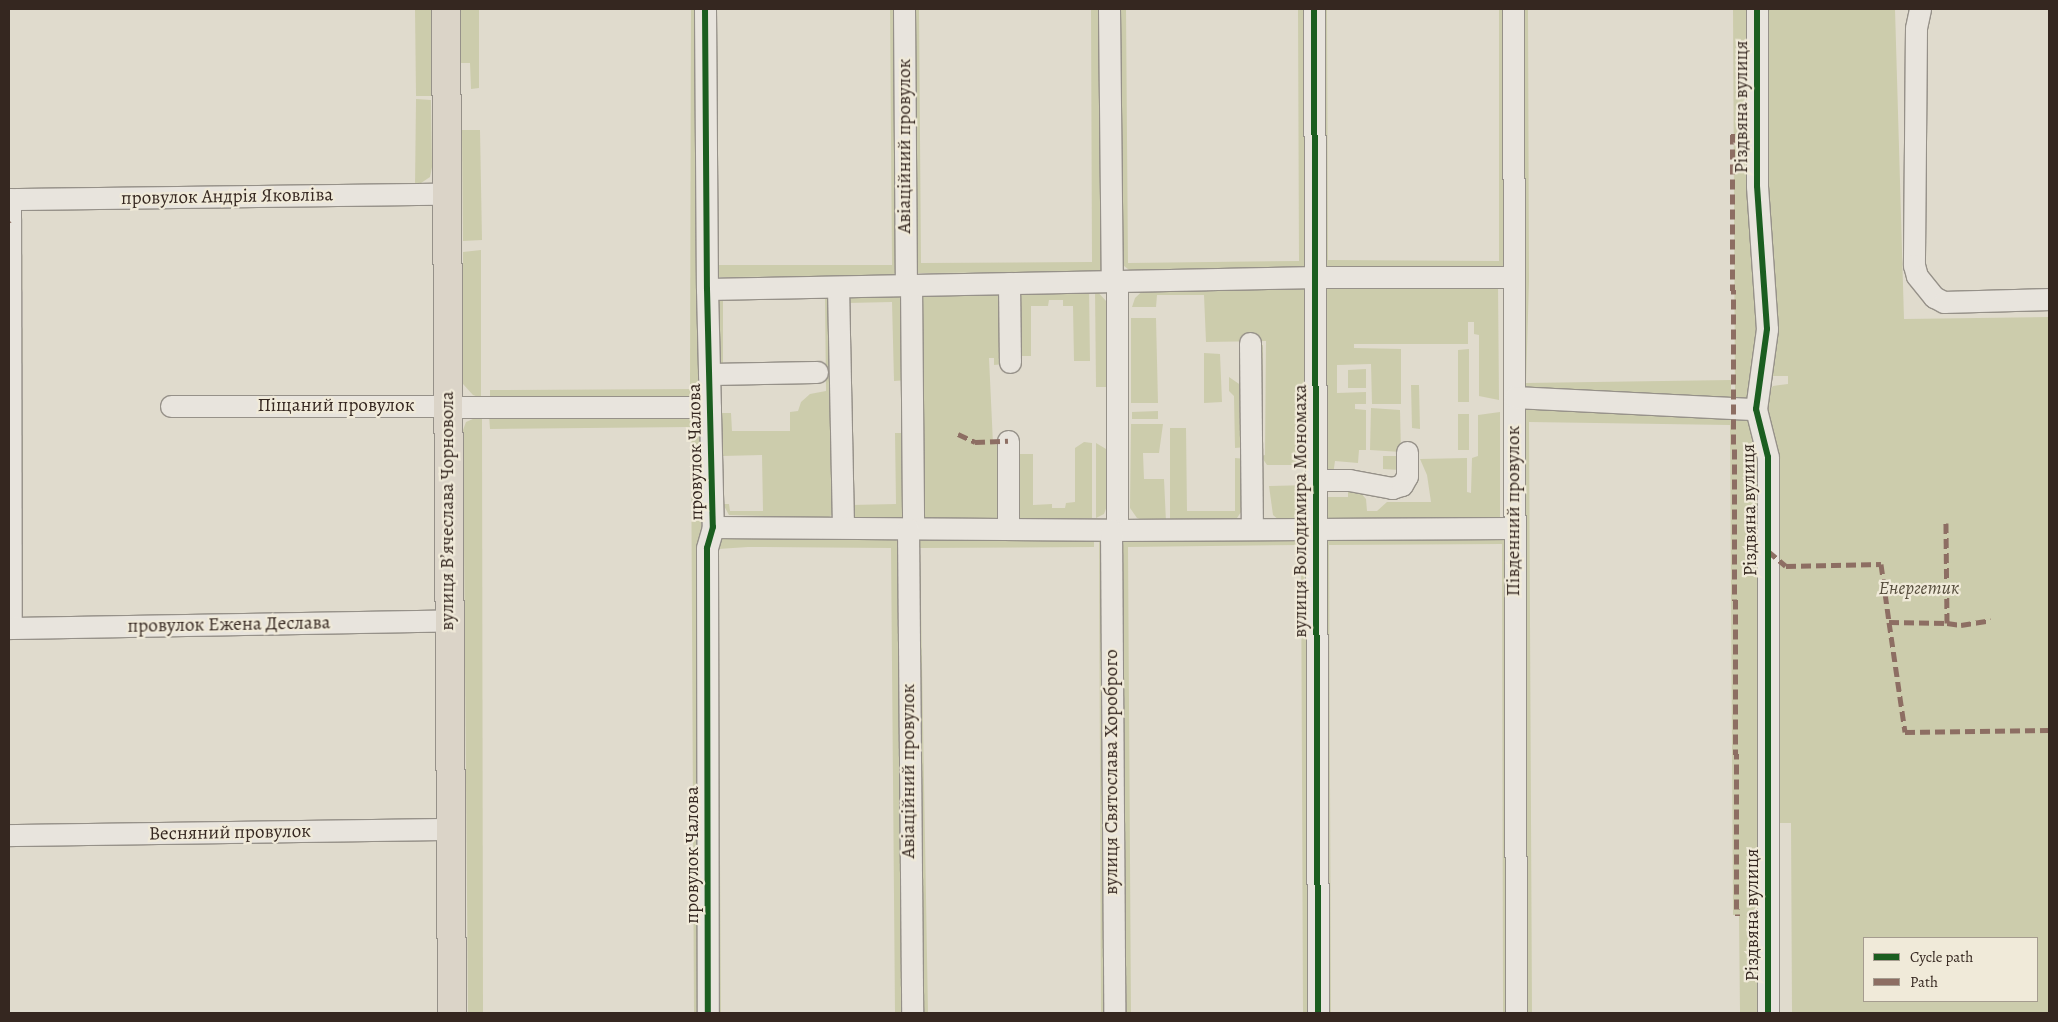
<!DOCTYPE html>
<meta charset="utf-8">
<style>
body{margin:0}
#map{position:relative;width:2058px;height:1022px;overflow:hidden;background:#e0dbcd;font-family:Alegreya,serif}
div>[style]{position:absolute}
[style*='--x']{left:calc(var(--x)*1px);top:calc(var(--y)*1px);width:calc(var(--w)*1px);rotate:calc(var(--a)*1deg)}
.green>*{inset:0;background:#ccccac}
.roads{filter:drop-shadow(1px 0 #969189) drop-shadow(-1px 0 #969189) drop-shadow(0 1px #969189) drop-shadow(0 -1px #969189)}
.minor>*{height:21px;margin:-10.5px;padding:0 10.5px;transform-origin:10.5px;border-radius:10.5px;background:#e8e4dd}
.major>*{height:28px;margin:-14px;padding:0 14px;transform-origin:14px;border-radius:14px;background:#dbd4c8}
.quiet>*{height:5px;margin-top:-2.5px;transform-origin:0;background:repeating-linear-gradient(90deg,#8d6e63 0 10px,transparent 0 15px)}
.cycleway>*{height:6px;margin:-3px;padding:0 3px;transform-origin:3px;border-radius:3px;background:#1b5e20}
span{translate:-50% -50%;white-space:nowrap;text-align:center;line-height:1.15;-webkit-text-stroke:4.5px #f0ead9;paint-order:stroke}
.street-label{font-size:19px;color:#352720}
.park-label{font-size:19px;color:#564d3c;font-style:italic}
.frame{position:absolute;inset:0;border:10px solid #352720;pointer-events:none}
.legend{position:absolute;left:1863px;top:937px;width:175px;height:65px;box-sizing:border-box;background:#f0ead9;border:1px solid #a59c8f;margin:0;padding:6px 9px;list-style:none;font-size:15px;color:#352720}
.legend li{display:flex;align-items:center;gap:10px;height:25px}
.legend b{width:25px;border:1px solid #a59c8f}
</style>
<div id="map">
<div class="green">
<div style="clip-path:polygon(415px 9px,431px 9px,432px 96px,416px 96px)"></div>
<div style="clip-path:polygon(461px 9px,479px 9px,479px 88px,471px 89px,470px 63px,461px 63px)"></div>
<div style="clip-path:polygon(691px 9px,697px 9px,700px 384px,690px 384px)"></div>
<div style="clip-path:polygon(890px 9px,898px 9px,897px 271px,892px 276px,715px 277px,714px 21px,717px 22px,718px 265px,892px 265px)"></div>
<div style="clip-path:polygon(910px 9px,919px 9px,921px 263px,1092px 262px,1091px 9px,1105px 9px,1104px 267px,1101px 272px,916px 273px)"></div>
<div style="clip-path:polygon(1116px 9px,1126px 9px,1128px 263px,1299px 261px,1298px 9px,1309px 9px,1311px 260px,1303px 271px,1133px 273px,1119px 262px)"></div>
<div style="clip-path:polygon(1319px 9px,1327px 9px,1328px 260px,1499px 261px,1499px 9px,1509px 9px,1506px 262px,1502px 267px,1324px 268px)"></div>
<div style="clip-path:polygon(1519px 9px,1528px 9px,1529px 281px,1526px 383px,1731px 380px,1731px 403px,1522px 389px)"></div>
<div style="clip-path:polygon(1733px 9px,1749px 9px,1761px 329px,1748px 399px,1735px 403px)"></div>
<div style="clip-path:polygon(evenodd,1762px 9px,1895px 9px,1904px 319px,2049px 317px,2049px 1013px,1792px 1013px,1791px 823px,1774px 823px,1764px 419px,1767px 395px,1773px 386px,1788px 384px,1788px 376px,1772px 376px,1762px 9px,1864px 938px,2037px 938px,2037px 1001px,1864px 1001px,1864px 938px)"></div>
<div style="clip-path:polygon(416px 99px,431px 100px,432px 167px,430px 177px,415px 187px)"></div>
<div style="clip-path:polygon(462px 130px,480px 130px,482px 240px,463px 241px)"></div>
<div style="clip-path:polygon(481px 250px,481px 398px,473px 395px,463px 384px,463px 252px)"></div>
<div style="clip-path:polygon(1150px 284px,1309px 286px,1310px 465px,1267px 465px,1261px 456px,1265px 455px,1266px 341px,1206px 342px,1204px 295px,1157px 295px,1156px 307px,1132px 307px,1135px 298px)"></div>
<div style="clip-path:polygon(1498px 284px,1499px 400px,1479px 396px,1479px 335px,1474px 334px,1474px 322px,1468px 322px,1468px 344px,1354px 344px,1354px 348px,1401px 349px,1401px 404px,1372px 404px,1371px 364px,1337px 365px,1337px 393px,1366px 392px,1366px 404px,1355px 404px,1355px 409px,1366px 410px,1366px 450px,1359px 450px,1358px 463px,1335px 461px,1333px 475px,1327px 484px,1328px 497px,1348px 497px,1348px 491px,1360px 492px,1366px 499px,1367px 511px,1377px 511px,1387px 502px,1431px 502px,1427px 475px,1420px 459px,1467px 458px,1467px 492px,1471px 493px,1472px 458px,1478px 456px,1478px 415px,1500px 412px,1500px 520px,1326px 521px,1323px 285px)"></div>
<div style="clip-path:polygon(1014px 286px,1089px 287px,1090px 361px,1074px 361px,1073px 306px,1063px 306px,1063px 300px,1049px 300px,1048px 306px,1031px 306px,1031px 356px,1015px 356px)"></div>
<div style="clip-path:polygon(1004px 287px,1006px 364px,994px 365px,994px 358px,989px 358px,993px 444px,1003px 445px,1000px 516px,995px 519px,916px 519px,915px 288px)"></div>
<div style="clip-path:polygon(1095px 289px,1107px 302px,1107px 387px,1096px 387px)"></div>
<div style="clip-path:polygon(906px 294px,908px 380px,894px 381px,892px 302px,847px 303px,843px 296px)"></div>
<div style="clip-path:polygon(825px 297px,832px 297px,836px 511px,828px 518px,729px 515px,723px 504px,729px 504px,730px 511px,763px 511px,762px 455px,722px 456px,720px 413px,731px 413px,732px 431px,790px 431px,790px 412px,798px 411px,801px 402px,810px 394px,826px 391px)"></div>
<div style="clip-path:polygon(719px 298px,723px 299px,723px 364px,720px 366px)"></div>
<div style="clip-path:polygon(1131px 318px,1156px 318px,1158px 403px,1131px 403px)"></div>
<div style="clip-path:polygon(1256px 344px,1263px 345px,1262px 452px,1258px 453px)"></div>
<div style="clip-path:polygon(1469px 349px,1469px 402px,1458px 402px,1458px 350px)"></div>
<div style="clip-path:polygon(1204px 353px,1220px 354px,1222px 402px,1204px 403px)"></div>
<div style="clip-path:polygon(1366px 369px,1366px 388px,1348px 388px,1348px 370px)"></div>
<div style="clip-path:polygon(1229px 377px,1242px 386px,1246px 447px,1235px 448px,1234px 396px,1229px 391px)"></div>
<div style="clip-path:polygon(1411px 385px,1419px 385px,1420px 429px,1412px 428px)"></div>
<div style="clip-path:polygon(701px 389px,691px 398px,490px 399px,490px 390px)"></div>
<div style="clip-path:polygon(1371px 408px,1400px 410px,1401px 452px,1370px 450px)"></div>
<div style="clip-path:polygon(1527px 408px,1749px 417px,1760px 442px,1759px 1013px,1740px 1013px,1739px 915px,1733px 915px,1730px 425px,1529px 422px,1532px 1013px,1522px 1013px,1522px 414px)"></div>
<div style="clip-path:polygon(1158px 411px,1158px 419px,1132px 419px,1132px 412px)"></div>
<div style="clip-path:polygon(1458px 414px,1469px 414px,1469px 450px,1458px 450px)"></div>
<div style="clip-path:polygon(482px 415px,483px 1013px,468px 1013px,463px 430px,466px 422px)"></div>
<div style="clip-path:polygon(489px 415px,692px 415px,698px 418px,703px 429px,702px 1013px,694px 1013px,691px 427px,490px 429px)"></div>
<div style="clip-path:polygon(1131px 424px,1163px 424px,1159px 453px,1143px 453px,1144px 479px,1164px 479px,1166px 522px,1145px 521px,1137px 518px,1130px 508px)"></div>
<div style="clip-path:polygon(1170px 428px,1186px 428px,1187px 511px,1235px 511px,1235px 458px,1246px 459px,1243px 509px,1237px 518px,1230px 521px,1170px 521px)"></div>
<div style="clip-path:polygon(895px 433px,909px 433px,910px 518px,851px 518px,851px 505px,896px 504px)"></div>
<div style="clip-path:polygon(1084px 442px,1092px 443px,1092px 518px,1022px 519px,1016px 516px,1014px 454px,1033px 454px,1033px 505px,1052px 504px,1052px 508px,1065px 508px,1066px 503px,1075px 502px,1075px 448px)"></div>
<div style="clip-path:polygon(1096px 443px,1106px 449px,1107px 506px,1104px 514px,1096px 518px)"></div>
<div style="clip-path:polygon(1383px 456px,1401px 456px,1400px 470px,1383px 469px)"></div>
<div style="clip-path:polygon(1310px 485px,1310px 519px,1279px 520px,1273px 515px,1269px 486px)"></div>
<div style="clip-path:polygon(725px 535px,895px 539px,900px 544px,905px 1013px,895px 1013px,891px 548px,748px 547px,718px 549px,721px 1013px,716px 1013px,714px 546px)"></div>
<div style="clip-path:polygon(1308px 535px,1313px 1013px,1303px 1013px,1301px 545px,1128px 547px,1131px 1013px,1120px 1013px,1121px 540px)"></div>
<div style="clip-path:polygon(1094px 536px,1094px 547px,920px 548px,928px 1013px,921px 1013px,917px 540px,921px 537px)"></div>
<div style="clip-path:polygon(1099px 536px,1103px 540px,1108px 1013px,1101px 1013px)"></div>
<div style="clip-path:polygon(1500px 536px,1504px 539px,1509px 1013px,1503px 1013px,1503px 1009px,1502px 544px,1329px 545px,1331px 1013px,1324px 1013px,1323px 538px)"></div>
</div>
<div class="roads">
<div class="minor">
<div style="--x:705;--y:9;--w:280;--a:89.6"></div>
<div style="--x:707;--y:289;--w:238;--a:88.6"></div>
<div style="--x:713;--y:527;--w:22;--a:106"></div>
<div style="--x:707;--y:548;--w:465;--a:89.9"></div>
<div style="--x:904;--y:9;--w:275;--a:89.6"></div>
<div style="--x:1109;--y:9;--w:271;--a:89.4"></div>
<div style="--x:1314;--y:9;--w:1004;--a:89.77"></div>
<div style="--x:1513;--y:9;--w:1004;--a:89.83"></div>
<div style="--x:1757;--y:9;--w:177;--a:90"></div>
<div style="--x:1757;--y:186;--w:143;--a:86"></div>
<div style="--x:1767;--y:329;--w:81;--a:97.8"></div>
<div style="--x:1756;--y:409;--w:49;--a:76"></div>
<div style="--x:1768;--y:457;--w:556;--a:90"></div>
<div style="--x:1920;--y:9;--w:19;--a:102"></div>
<div style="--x:1916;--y:28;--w:237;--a:90.5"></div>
<div style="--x:1914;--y:265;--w:11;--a:75"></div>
<div style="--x:1917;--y:276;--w:27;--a:51"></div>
<div style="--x:1934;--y:297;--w:11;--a:27"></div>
<div style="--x:1944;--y:302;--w:105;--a:-1.6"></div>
<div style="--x:9;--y:199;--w:437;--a:-0.7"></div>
<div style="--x:10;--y:199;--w:429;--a:89.9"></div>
<div style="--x:1117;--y:280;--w:250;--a:90"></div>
<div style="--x:1009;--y:283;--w:79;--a:89.3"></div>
<div style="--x:911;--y:284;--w:245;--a:89.5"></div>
<div style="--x:838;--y:287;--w:240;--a:88.8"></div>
<div style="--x:707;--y:289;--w:610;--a:-1.13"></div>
<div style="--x:1317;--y:277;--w:196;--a:0"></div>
<div style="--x:1250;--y:343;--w:185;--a:89.4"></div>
<div style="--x:709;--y:374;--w:108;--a:-1.1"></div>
<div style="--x:1515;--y:397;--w:241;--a:2.9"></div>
<div style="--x:171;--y:406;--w:539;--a:0.11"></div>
<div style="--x:1316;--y:480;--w:33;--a:0"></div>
<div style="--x:1349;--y:480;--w:44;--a:10.5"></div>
<div style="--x:1392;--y:488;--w:10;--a:-17"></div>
<div style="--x:1402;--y:485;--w:10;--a:-61"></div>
<div style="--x:1407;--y:476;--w:24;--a:-90"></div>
<div style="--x:713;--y:527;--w:398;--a:0.4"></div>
<div style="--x:1111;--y:530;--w:401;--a:-0.3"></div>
<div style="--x:908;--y:529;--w:484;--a:89.5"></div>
<div style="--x:1008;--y:529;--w:88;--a:-90"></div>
<div style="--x:1111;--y:530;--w:483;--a:89.6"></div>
<div style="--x:9;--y:628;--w:440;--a:-1"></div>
<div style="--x:9;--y:835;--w:441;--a:-0.8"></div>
</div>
<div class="major">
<div style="--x:446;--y:9;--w:1004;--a:89.66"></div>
</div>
</div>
<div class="quiet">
<div style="--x:1732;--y:134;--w:782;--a:89.63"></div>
<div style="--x:9;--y:221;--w:1;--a:-45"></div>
<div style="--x:958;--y:434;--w:19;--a:25"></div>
<div style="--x:975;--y:442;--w:33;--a:-2"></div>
<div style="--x:1768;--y:551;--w:23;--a:40"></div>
<div style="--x:1786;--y:566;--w:95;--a:-1.2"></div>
<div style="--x:1881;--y:564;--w:59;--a:82.1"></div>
<div style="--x:1889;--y:622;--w:58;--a:1"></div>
<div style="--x:1947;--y:623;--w:100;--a:-90.6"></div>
<div style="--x:1889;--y:622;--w:111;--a:81.7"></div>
<div style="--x:1905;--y:732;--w:144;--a:-0.8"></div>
<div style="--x:1947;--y:623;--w:14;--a:8"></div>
<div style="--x:1961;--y:625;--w:30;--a:-9"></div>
</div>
<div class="cycleway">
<div style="--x:705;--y:9;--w:280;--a:89.6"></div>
<div style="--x:707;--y:289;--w:238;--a:88.6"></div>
<div style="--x:713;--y:527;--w:22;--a:106"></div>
<div style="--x:707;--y:548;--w:465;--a:89.9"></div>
<div style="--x:1314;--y:9;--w:1004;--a:89.77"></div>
<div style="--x:1757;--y:9;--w:177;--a:90"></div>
<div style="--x:1757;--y:186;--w:143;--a:86"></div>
<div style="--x:1767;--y:329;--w:81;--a:97.8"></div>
<div style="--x:1756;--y:409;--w:49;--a:76"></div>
<div style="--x:1768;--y:457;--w:556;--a:90"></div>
</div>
<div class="street-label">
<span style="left:1742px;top:107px;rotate:-90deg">Різдвяна вулиця</span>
<span style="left:905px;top:146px;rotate:-90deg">Авіаційний провулок</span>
<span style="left:227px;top:197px;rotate:-1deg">провулок Андрія Яковліва</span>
<span style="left:336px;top:406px">Піщаний провулок</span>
<span style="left:696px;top:452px;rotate:-91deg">провулок Чалова</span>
<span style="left:1750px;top:510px;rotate:-91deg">Різдвяна вулиця</span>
<span style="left:448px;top:511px;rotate:-90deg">вулиця Вʼячеслава Чорновола</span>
<span style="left:1301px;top:511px;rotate:-90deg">вулиця Володимира Мономаха</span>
<span style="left:1514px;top:511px;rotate:-90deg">Південний провулок</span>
<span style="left:229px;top:625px;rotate:-1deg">провулок Ежена Деслава</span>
<span style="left:909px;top:771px;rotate:-90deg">Авіаційний провулок</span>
<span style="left:1112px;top:772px;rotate:-90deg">вулиця Святослава Хороброго</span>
<span style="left:230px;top:833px;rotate:-1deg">Весняний провулок</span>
<span style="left:693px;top:855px;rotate:-90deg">провулок Чалова</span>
<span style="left:1753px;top:915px;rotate:-90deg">Різдвяна вулиця</span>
</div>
<div class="park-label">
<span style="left:1919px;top:589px">Енергетик</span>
</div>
<div class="frame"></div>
<ul class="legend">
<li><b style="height:6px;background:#1b5e20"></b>Cycle path</li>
<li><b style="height:6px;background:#8d6e63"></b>Path</li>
</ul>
</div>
